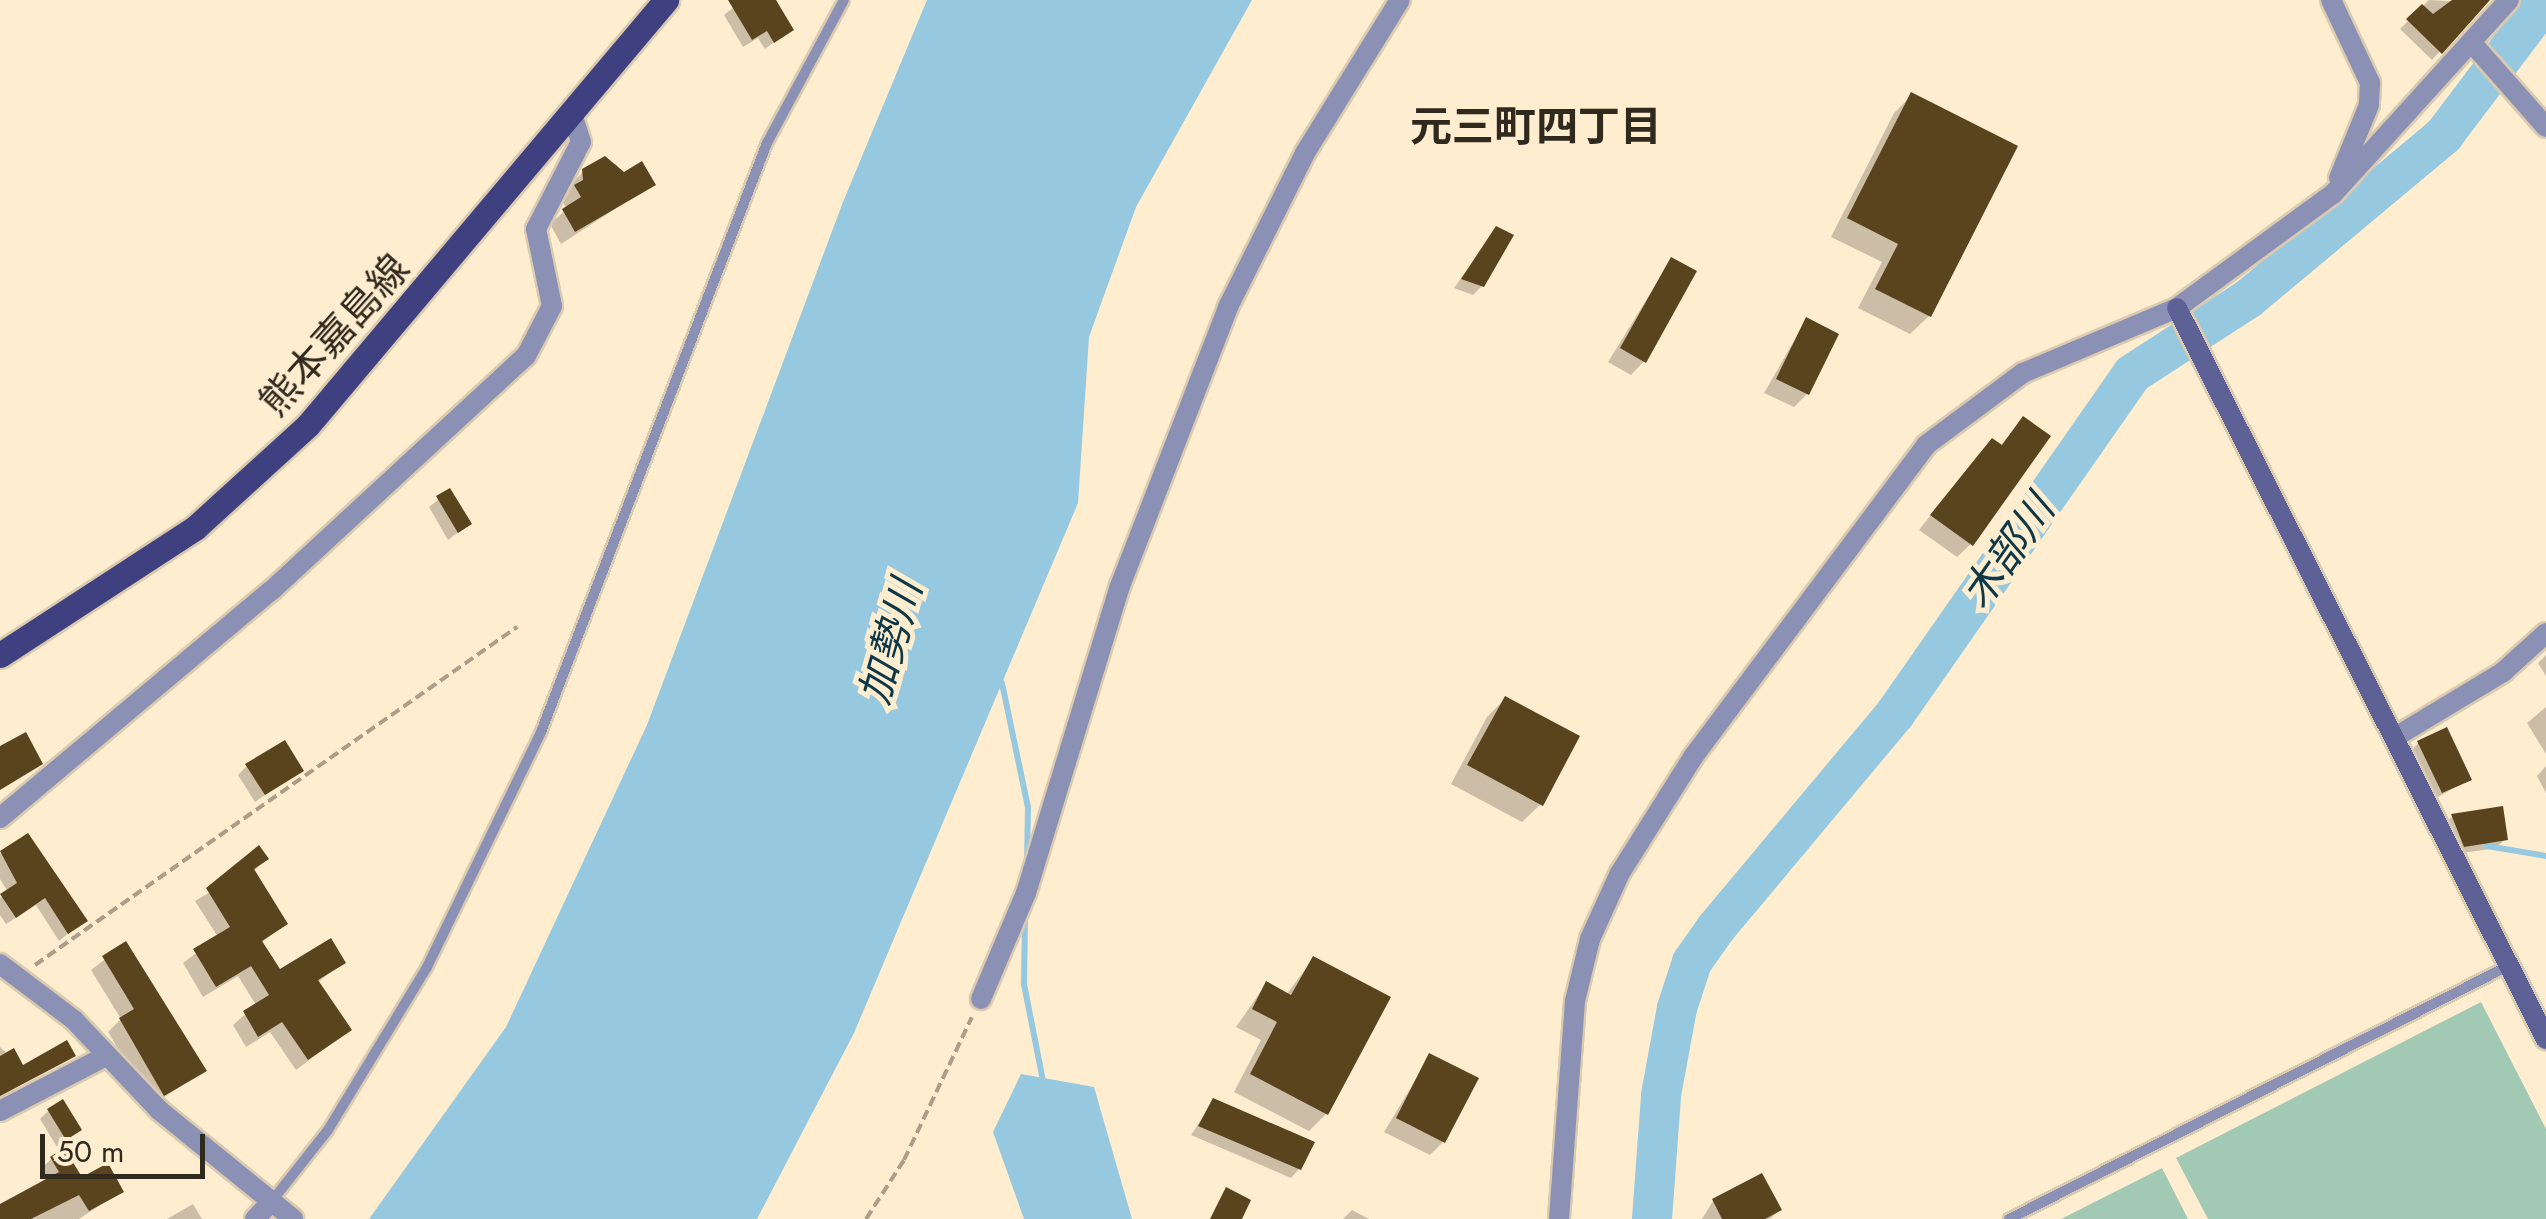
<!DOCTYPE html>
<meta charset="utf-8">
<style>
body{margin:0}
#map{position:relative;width:2546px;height:1219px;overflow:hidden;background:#ffedd0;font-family:Jost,"Noto Sans JP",sans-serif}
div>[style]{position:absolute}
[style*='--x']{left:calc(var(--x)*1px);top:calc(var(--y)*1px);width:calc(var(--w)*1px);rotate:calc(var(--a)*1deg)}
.green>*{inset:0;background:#a1c9b4}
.water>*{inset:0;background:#96c8e0}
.shadow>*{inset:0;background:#0003}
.stream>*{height:6px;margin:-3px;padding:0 3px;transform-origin:3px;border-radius:3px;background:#96c8e0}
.river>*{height:40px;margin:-20px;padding:0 20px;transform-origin:20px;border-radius:20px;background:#96c8e0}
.building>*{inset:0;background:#59441d}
.path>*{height:4px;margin-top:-2px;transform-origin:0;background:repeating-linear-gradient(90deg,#ab9d88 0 10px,transparent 0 15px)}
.roads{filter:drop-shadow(2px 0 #dacab0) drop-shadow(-2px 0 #dacab0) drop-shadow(0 2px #dacab0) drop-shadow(0 -2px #dacab0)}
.lane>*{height:10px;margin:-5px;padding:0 5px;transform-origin:5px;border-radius:5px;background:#8b90b5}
.street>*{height:20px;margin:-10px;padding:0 10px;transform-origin:10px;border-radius:10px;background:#8b90b5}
.secondary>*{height:20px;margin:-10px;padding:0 10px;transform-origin:10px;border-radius:10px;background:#5d6196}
.primary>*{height:25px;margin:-12.5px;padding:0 12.5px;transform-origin:12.5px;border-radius:12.5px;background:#3e407f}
span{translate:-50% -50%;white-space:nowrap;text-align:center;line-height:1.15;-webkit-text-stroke:10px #ffedd0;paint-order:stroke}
.street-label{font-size:40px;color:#30291e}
.neighbourhood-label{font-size:42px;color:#30291e;font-weight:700}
.water-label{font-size:42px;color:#0c3849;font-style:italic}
.scale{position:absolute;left:40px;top:1134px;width:165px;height:45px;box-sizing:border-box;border:5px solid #30291e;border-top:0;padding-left:12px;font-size:30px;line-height:35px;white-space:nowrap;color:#30291e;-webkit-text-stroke:8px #ffedd0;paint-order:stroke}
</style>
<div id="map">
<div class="green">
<div style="clip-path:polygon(2481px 1002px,2546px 1129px,2546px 1219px,2208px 1219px,2176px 1158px)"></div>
<div style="clip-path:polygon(2162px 1168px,2188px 1219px,2061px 1219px)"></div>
</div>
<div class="water">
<div style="clip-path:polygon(927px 0,1252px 0,1136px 207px,1089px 337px,1078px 503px,854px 1033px,757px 1219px,369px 1219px,506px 1027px,647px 725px,843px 202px)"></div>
<div style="clip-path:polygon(1021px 1074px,1094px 1087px,1132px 1219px,1024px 1219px,993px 1132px)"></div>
</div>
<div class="shadow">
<div style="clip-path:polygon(743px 0,773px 0,791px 29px,765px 49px,758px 38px,743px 47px,724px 15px)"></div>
<div style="clip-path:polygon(2429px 0,2484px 3px,2432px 60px,2400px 29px)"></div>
<div style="clip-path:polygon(1912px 95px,1929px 316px,1910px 334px,1858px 308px,1882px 262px,1831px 237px,1894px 113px)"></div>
<div style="clip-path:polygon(616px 164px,623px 175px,652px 185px,561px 244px,550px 224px,567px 209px,562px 201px,570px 185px,584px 171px)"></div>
<div style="clip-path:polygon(1496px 229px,1482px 286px,1473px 295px,1454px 288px)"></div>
<div style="clip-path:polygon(1671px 260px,1644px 361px,1631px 375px,1608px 362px)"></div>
<div style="clip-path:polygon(1806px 320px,1807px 394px,1794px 407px,1764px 393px)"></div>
<div style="clip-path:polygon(2023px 419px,1971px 544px,1957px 557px,1919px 530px,1978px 455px,2000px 446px)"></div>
<div style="clip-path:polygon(449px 491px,469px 524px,448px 540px,429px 507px)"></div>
<div style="clip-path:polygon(2546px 655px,2546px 676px,2538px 663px)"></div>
<div style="clip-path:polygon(1505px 699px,1541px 804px,1522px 822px,1451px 784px,1487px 717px)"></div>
<div style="clip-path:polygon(2546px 707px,2546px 754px,2527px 723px)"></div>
<div style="clip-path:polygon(2419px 743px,2469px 779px,2433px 800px,2410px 751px)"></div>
<div style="clip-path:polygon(247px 766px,301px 770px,255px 802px,238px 775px)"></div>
<div style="clip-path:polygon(2546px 766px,2546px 793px,2537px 776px)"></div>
<div style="clip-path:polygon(2453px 816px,2505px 839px,2496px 848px,2456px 854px,2444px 824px)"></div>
<div style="clip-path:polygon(28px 836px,85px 920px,59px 941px,36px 905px,6px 924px,0 915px,0 898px,8px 892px,0 879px,0 854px)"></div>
<div style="clip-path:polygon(266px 859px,253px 872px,285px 923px,261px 943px,279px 973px,343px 962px,317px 983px,349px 1030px,296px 1070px,270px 1032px,246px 1047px,233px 1025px,256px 1005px,238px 976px,203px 997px,183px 963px,218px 937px,195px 901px)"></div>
<div style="clip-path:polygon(125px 944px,204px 1071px,152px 1105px,108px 1032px,121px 1019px,91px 970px)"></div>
<div style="clip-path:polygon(1313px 959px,1326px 1114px,1309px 1131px,1234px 1092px,1261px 1040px,1236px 1027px,1266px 984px,1286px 995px)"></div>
<div style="clip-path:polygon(0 1047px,22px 1068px,72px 1055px,0 1097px)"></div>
<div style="clip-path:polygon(1430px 1056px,1443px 1142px,1430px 1155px,1384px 1132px)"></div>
<div style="clip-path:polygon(1214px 1101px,1299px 1169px,1291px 1178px,1191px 1135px)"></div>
<div style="clip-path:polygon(48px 1111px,79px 1129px,57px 1147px,40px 1119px)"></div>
<div style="clip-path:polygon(51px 1159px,81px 1181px,120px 1192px,79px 1219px,0 1219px,0 1207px,49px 1181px,42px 1168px)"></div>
<div style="clip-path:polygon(1713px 1201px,1779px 1210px,1770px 1219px,1702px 1219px)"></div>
<div style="clip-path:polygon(193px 1204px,202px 1219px,167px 1219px)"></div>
<div style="clip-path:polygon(1352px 1210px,1369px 1219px,1343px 1219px)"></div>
</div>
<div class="stream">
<div style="--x:1002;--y:683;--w:127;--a:78.2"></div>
<div style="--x:1028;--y:807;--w:56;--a:91"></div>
<div style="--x:2487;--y:846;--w:60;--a:9.6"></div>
<div style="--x:1025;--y:915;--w:69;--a:90.8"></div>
<div style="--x:1024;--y:984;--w:104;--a:78.9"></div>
</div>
<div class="river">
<div style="--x:1652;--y:1219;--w:124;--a:-85.8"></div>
<div style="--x:1661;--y:1095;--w:88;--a:-79.6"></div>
<div style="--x:1677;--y:1008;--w:48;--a:-71.9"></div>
<div style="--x:1692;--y:962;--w:42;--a:-54.8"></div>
<div style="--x:1716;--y:928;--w:279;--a:-50.1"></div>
<div style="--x:1895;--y:714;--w:414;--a:-55.1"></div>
<div style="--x:2132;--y:374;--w:138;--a:-32.9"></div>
<div style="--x:2248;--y:299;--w:256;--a:-39.9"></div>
<div style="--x:2444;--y:135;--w:169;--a:-52.9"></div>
</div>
<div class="building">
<div style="clip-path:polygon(728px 0,776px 0,794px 30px,774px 43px,767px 31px,752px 40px)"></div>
<div style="clip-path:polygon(2452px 0,2490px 0,2442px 54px,2406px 19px,2422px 4px,2433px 14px)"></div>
<div style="clip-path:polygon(1911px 92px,2018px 146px,1931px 317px,1875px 289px,1898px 244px,1847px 218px)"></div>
<div style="clip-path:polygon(605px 156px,624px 172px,642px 161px,656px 185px,575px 232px,562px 209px,581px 197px,574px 185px,583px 180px,582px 169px)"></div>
<div style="clip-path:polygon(1496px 226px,1514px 235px,1484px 287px,1461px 279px)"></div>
<div style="clip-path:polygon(1671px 257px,1697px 271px,1646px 363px,1620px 348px)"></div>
<div style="clip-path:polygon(1806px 317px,1839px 334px,1809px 395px,1776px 379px)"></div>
<div style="clip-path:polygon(2023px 416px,2051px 436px,1973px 546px,1930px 515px,1992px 438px,2002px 445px)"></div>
<div style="clip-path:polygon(450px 488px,472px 524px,458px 533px,436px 496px)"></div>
<div style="clip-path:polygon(1505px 696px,1580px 736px,1543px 806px,1467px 765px)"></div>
<div style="clip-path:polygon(2447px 727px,2472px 780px,2442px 793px,2417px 741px)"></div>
<div style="clip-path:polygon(26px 732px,43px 764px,0 790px,0 746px)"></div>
<div style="clip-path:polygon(285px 740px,304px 771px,265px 795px,245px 764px)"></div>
<div style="clip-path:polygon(2503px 806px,2508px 840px,2464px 847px,2451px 814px)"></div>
<div style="clip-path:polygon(28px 833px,88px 921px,68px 934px,45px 898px,16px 918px,0 894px,17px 883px,0 851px)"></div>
<div style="clip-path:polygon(259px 845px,269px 859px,254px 869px,288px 924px,262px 941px,280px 969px,331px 938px,346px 963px,318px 980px,352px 1030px,308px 1060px,282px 1022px,258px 1037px,243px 1011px,269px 995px,251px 966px,216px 987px,193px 949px,230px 927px,206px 888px)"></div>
<div style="clip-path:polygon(126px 941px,207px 1071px,164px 1096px,119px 1018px,134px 1009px,102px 956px)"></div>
<div style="clip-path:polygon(1313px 956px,1391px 997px,1328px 1115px,1250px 1074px,1277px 1022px,1252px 1009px,1266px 981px,1291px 995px)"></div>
<div style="clip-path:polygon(67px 1040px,76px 1056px,0 1096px,0 1056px,14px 1048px,23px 1065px)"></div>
<div style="clip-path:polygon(1429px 1053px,1479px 1078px,1445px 1143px,1396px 1118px)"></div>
<div style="clip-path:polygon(1213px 1098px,1315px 1142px,1301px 1170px,1198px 1126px)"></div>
<div style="clip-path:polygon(63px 1099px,82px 1130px,66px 1140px,47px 1109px)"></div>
<div style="clip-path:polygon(64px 1148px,82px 1177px,108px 1163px,124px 1192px,89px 1211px,79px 1195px,31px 1219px,0 1219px,0 1204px,59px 1172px,50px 1157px)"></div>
<div style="clip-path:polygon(1762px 1173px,1782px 1210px,1765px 1219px,1722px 1219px,1712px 1199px)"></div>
<div style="clip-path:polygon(1226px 1187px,1251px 1200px,1242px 1219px,1210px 1219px)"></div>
</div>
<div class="path">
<div style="--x:35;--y:965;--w:589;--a:-35.04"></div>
<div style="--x:866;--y:1219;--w:70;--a:-57.2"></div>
<div style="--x:904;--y:1160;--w:158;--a:-64.6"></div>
</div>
<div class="roads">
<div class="lane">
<div style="--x:272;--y:1201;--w:90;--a:-51.7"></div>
<div style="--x:328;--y:1130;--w:191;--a:-58.7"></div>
<div style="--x:427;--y:967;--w:261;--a:-64.1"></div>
<div style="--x:541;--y:732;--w:631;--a:-69.01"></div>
<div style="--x:767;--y:143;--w:162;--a:-61.7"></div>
<div style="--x:2009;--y:1219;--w:562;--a:-26.88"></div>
</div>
<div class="street">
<div style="--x:2331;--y:0;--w:92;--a:64.8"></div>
<div style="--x:2370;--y:83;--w:22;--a:93"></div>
<div style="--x:2369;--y:105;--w:79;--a:112.3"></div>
<div style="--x:2472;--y:43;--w:112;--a:48.6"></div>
<div style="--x:2397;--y:736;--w:124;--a:-31.1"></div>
<div style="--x:2503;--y:672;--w:58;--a:-42.2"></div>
<div style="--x:0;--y:818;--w:354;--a:-40"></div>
<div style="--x:271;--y:591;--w:347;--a:-42.7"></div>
<div style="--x:526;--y:356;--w:56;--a:-62.5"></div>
<div style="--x:552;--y:306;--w:79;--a:-101.7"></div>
<div style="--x:536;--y:229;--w:98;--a:-62.7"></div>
<div style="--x:581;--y:142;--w:29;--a:-108"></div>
<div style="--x:0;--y:964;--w:93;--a:37.1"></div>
<div style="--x:74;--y:1020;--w:124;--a:46.6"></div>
<div style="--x:159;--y:1110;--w:173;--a:39.1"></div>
<div style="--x:981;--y:999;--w:115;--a:-67"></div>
<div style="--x:1026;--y:893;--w:321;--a:-73"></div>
<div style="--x:1120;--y:586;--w:299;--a:-68.8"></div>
<div style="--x:1228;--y:307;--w:172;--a:-63.4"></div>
<div style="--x:1305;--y:153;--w:180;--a:-58.2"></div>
<div style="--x:0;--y:1111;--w:117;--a:-27.4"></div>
<div style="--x:255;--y:1219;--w:25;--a:-47"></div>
<div style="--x:1559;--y:1219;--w:219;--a:-85.8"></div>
<div style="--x:1575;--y:1001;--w:64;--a:-76.4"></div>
<div style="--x:1590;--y:939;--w:72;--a:-65.6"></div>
<div style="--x:1620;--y:873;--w:137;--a:-57.8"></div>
<div style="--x:1693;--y:757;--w:389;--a:-53.2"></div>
<div style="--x:1926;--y:445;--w:121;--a:-36.6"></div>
<div style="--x:2023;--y:373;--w:167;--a:-22.9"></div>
<div style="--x:2177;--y:308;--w:193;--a:-36.2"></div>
<div style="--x:2333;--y:194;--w:262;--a:-47.8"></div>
</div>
<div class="secondary">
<div style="--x:2177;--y:308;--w:819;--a:63.22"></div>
</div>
<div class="primary">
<div style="--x:0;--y:655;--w:234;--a:-33.1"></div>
<div style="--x:196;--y:527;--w:151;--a:-42.3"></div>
<div style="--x:308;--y:425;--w:556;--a:-49.89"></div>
</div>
</div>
<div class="street-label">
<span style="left:334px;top:335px;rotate:-48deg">熊本嘉島線</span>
</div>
<div class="neighbourhood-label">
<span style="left:1536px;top:127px">元三町四丁目</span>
</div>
<div class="water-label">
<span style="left:2008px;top:552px;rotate:-55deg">木部川</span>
<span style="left:891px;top:642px;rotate:-74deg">加勢川</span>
</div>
<div class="scale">50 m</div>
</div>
